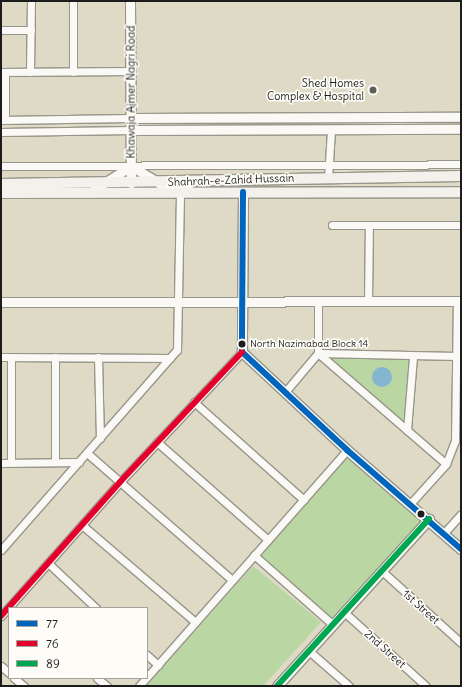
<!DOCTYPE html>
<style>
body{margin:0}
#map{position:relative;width:462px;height:687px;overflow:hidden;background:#dedac6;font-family:Delius,sans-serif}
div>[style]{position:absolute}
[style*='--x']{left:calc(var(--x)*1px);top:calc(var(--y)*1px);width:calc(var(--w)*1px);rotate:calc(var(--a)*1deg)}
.green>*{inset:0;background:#bad6a2}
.water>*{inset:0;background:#85b6d1}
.round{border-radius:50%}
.roads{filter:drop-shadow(1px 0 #98968a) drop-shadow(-1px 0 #98968a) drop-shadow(0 1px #98968a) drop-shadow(0 -1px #98968a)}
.minor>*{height:7px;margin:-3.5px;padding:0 3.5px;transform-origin:3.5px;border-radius:3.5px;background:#faf9f6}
.tertiary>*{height:9px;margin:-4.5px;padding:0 4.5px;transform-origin:4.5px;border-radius:4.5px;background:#faf9f6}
.secondary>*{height:10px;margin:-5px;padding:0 5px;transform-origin:5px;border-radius:5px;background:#f3f1eb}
.bus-1>*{height:6px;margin:-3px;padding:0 3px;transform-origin:3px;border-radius:3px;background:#0065bd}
.bus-2>*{height:6px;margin:-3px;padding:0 3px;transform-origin:3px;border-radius:3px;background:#e4002b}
.bus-3>*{height:6px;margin:-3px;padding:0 3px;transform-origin:3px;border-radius:3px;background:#00a651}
.dots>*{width:11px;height:11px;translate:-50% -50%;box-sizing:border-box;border:2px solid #fdfcf7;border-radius:50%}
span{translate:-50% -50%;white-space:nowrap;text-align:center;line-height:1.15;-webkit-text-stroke:3.5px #fdfcf7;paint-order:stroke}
.bus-label{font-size:10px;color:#1c1c1c}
.left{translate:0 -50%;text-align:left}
.poi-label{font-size:11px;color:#1c1c1c}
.right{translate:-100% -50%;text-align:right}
.street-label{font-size:11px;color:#1c1c1c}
.frame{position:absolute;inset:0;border:2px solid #1c1c1c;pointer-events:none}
.legend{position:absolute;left:8px;top:607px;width:140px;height:72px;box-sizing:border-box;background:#fdfcf7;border:1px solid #a3a29f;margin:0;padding:5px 7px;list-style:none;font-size:12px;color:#1c1c1c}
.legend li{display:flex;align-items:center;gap:8px;height:20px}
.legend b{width:20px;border:1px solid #a3a29f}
</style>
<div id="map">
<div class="green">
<div style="clip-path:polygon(318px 353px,413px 357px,407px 430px)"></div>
<div style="clip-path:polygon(347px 450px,429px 519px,333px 625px,254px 555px)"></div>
<div style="clip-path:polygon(253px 566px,321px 622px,263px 686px,146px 686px)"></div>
</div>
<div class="water">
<div class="round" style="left:372px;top:367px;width:20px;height:20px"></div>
</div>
<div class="roads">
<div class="minor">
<div style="--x:73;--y:1;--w:71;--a:90"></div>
<div style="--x:1;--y:30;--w:30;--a:0"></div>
<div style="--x:1;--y:72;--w:130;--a:-0.4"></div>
<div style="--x:30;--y:72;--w:71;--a:-89.2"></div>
<div style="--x:1;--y:120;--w:130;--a:-0.9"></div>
<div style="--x:5;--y:120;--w:48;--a:-90"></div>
<div style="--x:1;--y:132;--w:131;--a:-0.9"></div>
<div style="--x:1;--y:166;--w:460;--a:-0.2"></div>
<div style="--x:328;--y:178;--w:48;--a:-86.4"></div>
<div style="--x:332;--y:225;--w:129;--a:0"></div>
<div style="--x:318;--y:302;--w:51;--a:90"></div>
<div style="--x:318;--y:353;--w:169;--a:40.9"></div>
<div style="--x:368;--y:302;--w:77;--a:-89.3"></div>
<div style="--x:1;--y:357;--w:169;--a:0.3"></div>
<div style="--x:11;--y:357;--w:105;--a:90"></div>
<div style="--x:98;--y:357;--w:81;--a:88.6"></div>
<div style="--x:285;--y:392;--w:51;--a:-49.8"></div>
<div style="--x:318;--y:353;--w:139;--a:1.2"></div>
<div style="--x:194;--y:402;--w:147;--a:41.7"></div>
<div style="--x:407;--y:430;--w:73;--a:-85.3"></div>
<div style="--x:157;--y:442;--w:148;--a:41.4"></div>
<div style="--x:87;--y:453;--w:193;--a:41.2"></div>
<div style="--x:55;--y:462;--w:105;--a:-90"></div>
<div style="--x:1;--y:463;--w:78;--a:-0.7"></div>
<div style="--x:410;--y:504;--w:54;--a:-48"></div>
<div style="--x:446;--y:464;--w:25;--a:-69"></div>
<div style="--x:455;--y:441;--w:140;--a:-89.2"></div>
<div style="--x:82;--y:525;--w:149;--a:40.6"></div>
<div style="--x:444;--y:533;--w:25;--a:-48"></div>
<div style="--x:1;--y:550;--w:266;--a:-48.7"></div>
<div style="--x:177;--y:350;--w:158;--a:-88.9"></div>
<div style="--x:254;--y:555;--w:106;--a:41.5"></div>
<div style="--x:48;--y:563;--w:66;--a:43.2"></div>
<div style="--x:382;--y:571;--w:107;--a:42.3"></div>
<div style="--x:344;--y:612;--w:110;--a:42.1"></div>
<div style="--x:1;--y:616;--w:179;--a:-48.4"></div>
<div style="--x:120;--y:482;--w:178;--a:-46.8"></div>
<div style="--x:309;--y:651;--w:53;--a:41.2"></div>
<div style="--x:147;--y:655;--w:15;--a:42"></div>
<div style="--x:1;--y:666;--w:11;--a:41"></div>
<div style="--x:147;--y:677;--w:303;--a:-48.6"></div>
<div style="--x:14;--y:678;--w:13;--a:39"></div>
<div style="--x:97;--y:678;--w:13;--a:39"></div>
<div style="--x:139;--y:686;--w:11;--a:-49"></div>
</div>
<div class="tertiary">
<div style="--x:130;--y:1;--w:182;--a:89.7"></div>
<div style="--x:131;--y:118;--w:330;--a:-0.2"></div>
<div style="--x:132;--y:130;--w:329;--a:-0.2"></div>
<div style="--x:90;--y:192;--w:49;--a:-32.4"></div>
<div style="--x:131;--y:166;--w:33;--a:31"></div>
<div style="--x:159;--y:183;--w:31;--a:13"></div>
<div style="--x:243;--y:192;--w:160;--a:90.4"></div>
<div style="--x:242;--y:352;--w:144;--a:43"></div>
<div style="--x:347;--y:450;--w:151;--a:41"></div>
<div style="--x:1;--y:302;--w:460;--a:-0.1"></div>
<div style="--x:277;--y:686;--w:226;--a:-47.7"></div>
</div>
<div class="secondary">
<div style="--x:1;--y:184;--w:460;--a:-1"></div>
<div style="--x:1;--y:193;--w:460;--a:-0.1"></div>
</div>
</div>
<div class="bus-1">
<div style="--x:243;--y:192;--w:160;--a:90.4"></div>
<div style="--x:242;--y:352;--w:144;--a:43"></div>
<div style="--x:347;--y:450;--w:151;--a:41"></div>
</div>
<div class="bus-2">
<div style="--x:1;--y:616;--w:179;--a:-48.4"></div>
<div style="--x:120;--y:482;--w:178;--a:-46.8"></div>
</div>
<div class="bus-3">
<div style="--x:277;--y:686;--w:226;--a:-47.7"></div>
</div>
<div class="dots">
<div style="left:373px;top:90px;background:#605e58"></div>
<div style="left:242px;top:344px;background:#1c1c1c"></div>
<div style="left:421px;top:514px;background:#1c1c1c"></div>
</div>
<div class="bus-label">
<span class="left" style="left:250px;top:344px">North Nazimabad Block 14</span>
</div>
<div class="poi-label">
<span class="right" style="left:364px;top:90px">Shed Homes<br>Complex &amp; Hospital</span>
</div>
<div class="street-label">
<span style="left:131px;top:92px;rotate:-90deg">Khawaja Ajmer Nagri Road</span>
<span style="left:231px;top:180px;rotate:-2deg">Shahrah-e-Zahid Hussain</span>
<span style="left:421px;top:607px;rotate:42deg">1st Street</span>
<span style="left:385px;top:649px;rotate:42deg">2nd Street</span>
</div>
<div class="frame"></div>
<ul class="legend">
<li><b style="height:5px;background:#0065bd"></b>77</li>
<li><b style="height:5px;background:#e4002b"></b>76</li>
<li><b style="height:5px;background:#00a651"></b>89</li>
</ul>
</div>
